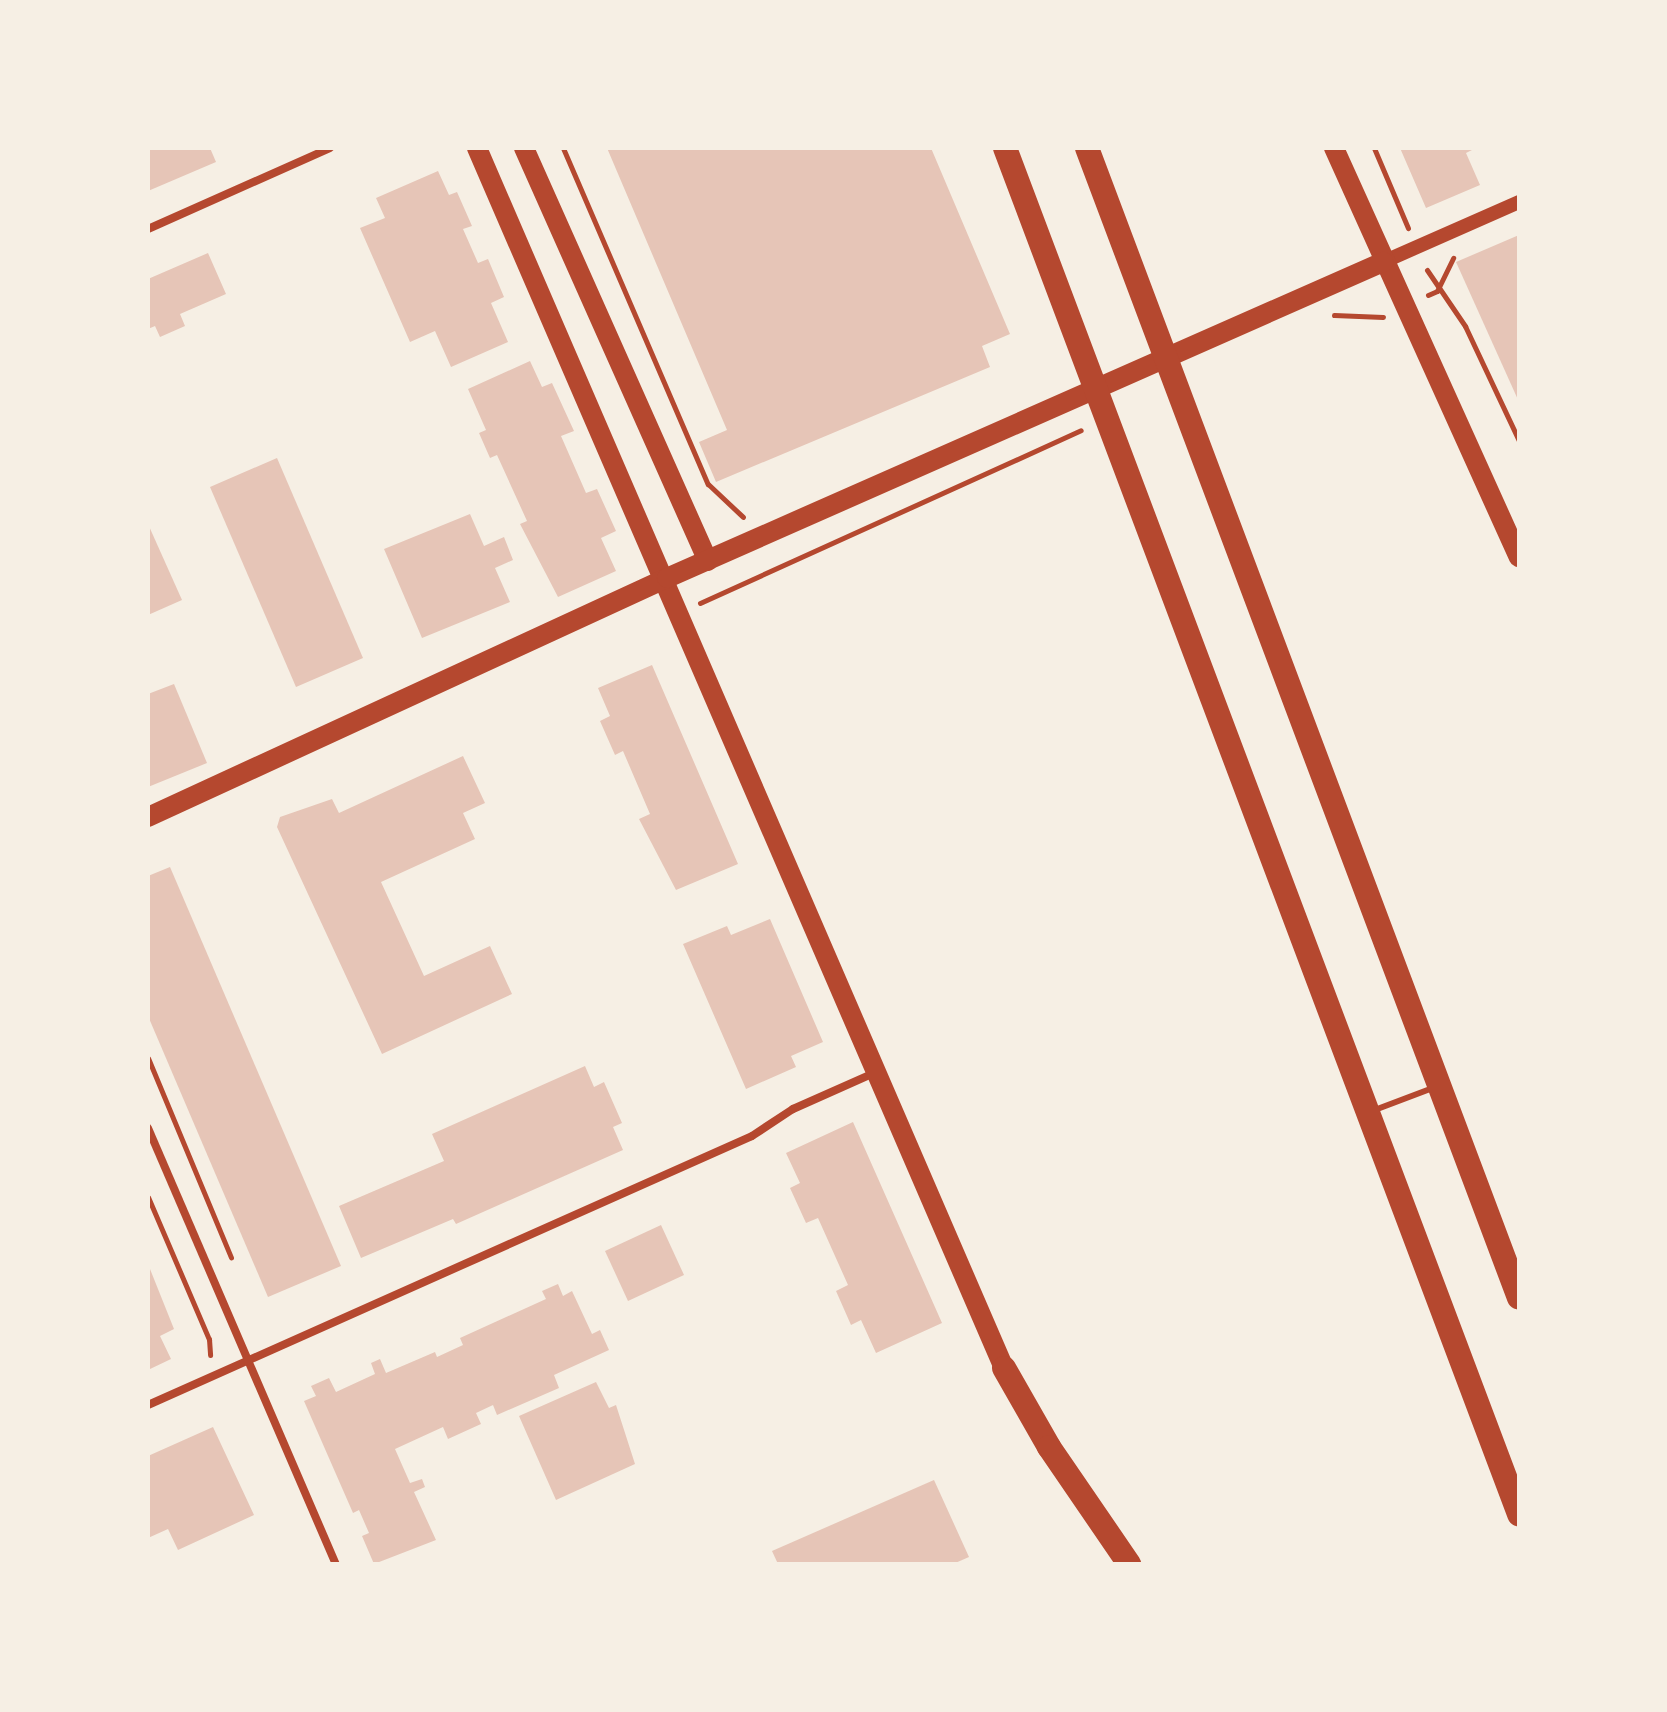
<!DOCTYPE html>
<style>
body{margin:0}
#map{position:relative;width:1667px;height:1712px;overflow:hidden;background:#f6efe4;font-family:Quicksand,sans-serif}
div>[style]{position:absolute}
[style*='--x']{left:calc(var(--x)*1px);top:calc(var(--y)*1px);width:calc(var(--w)*1px);rotate:calc(var(--a)*1deg)}
.building>*{inset:0;background:#e6c5b7}
.path>*{height:5px;margin:-2.5px;padding:0 2.5px;transform-origin:2.5px;border-radius:2.5px;background:#b5482f}
.service>*{height:6px;margin:-3px;padding:0 3px;transform-origin:3px;border-radius:3px;background:#b5482f}
.minor>*{height:8px;margin:-4px;padding:0 4px;transform-origin:4px;border-radius:4px;background:#b5482f}
.tertiary>*{height:14px;margin:-7px;padding:0 7px;transform-origin:7px;border-radius:7px;background:#b5482f}
.primary>*{height:20px;margin:-10px;padding:0 10px;transform-origin:10px;border-radius:10px;background:#b5482f}
.motorway>*{height:24px;margin:-12px;padding:0 12px;transform-origin:12px;border-radius:12px;background:#b5482f}
span{translate:-50% -50%;white-space:nowrap;text-align:center;line-height:1.15;-webkit-text-stroke:6px #f6efe4;paint-order:stroke}
.frame{position:absolute;inset:0;border:150px solid #f6efe4;pointer-events:none}
</style>
<div id="map">
<div class="building">
<div style="clip-path:polygon(148px 148px,210px 148px,216px 162px,148px 191px)"></div>
<div style="clip-path:polygon(607px 148px,931px 148px,1010px 334px,982px 346px,990px 367px,716px 482px,699px 442px,727px 430px)"></div>
<div style="clip-path:polygon(1400px 148px,1476px 148px,1466px 153px,1480px 185px,1426px 208px)"></div>
<div style="clip-path:polygon(438px 171px,449px 195px,457px 192px,472px 226px,463px 229px,478px 263px,488px 259px,504px 297px,491px 303px,508px 342px,451px 367px,435px 331px,410px 342px,360px 228px,385px 218px,376px 198px)"></div>
<div style="clip-path:polygon(1519px 235px,1519px 402px,1456px 262px)"></div>
<div style="clip-path:polygon(208px 253px,226px 294px,180px 314px,185px 326px,160px 337px,155px 326px,148px 329px,148px 279px)"></div>
<div style="clip-path:polygon(530px 361px,542px 387px,552px 383px,574px 431px,561px 436px,586px 493px,597px 489px,616px 531px,601px 538px,616px 571px,558px 597px,520px 524px,527px 521px,497px 455px,490px 458px,479px 433px,486px 430px,468px 389px)"></div>
<div style="clip-path:polygon(277px 458px,363px 658px,296px 687px,210px 487px)"></div>
<div style="clip-path:polygon(470px 514px,484px 546px,504px 537px,513px 560px,495px 568px,510px 602px,422px 638px,384px 549px)"></div>
<div style="clip-path:polygon(148px 524px,182px 600px,148px 615px)"></div>
<div style="clip-path:polygon(652px 665px,738px 864px,676px 890px,639px 819px,650px 814px,623px 751px,615px 755px,600px 721px,610px 716px,598px 688px)"></div>
<div style="clip-path:polygon(174px 684px,207px 763px,148px 787px,148px 694px)"></div>
<div style="clip-path:polygon(463px 756px,485px 803px,463px 813px,475px 839px,381px 882px,424px 976px,490px 946px,512px 994px,382px 1054px,277px 827px,280px 817px,332px 799px,339px 813px)"></div>
<div style="clip-path:polygon(170px 867px,341px 1266px,268px 1297px,148px 1016px,148px 876px)"></div>
<div style="clip-path:polygon(770px 919px,823px 1042px,791px 1056px,796px 1067px,746px 1089px,683px 944px,727px 926px,731px 935px)"></div>
<div style="clip-path:polygon(585px 1066px,594px 1087px,604px 1082px,622px 1123px,613px 1127px,623px 1150px,456px 1224px,453px 1219px,361px 1258px,339px 1206px,444px 1161px,432px 1134px)"></div>
<div style="clip-path:polygon(853px 1122px,942px 1323px,876px 1353px,861px 1320px,851px 1325px,836px 1291px,848px 1285px,818px 1218px,806px 1223px,790px 1188px,800px 1183px,786px 1153px)"></div>
<div style="clip-path:polygon(661px 1225px,684px 1275px,628px 1301px,605px 1251px)"></div>
<div style="clip-path:polygon(148px 1264px,174px 1329px,160px 1336px,171px 1359px,148px 1370px)"></div>
<div style="clip-path:polygon(558px 1284px,563px 1296px,572px 1291px,592px 1334px,600px 1330px,609px 1350px,554px 1375px,559px 1388px,497px 1415px,493px 1405px,476px 1413px,481px 1424px,448px 1439px,443px 1427px,395px 1449px,410px 1483px,422px 1479px,425px 1487px,414px 1492px,436px 1540px,374px 1564px,362px 1536px,369px 1533px,359px 1510px,353px 1513px,304px 1401px,316px 1396px,311px 1386px,329px 1378px,336px 1392px,375px 1374px,371px 1363px,380px 1359px,386px 1373px,435px 1352px,437px 1357px,463px 1345px,460px 1338px,546px 1299px,542px 1291px)"></div>
<div style="clip-path:polygon(596px 1382px,609px 1408px,616px 1405px,635px 1464px,556px 1500px,519px 1416px)"></div>
<div style="clip-path:polygon(213px 1427px,254px 1515px,178px 1550px,168px 1529px,148px 1538px,148px 1456px)"></div>
<div style="clip-path:polygon(934px 1480px,969px 1557px,953px 1564px,778px 1564px,772px 1551px)"></div>
</div>
<div class="path">
<div style="--x:563;--y:148;--w:366;--a:66.7"></div>
<div style="--x:708;--y:484;--w:48;--a:43.3"></div>
<div style="--x:1374;--y:148;--w:87;--a:67"></div>
<div style="--x:1427;--y:270;--w:68;--a:55.8"></div>
<div style="--x:1465;--y:326;--w:127;--a:64.8"></div>
<div style="--x:1428;--y:295;--w:10;--a:-24"></div>
<div style="--x:1437;--y:291;--w:37;--a:-64"></div>
<div style="--x:1334;--y:315;--w:49;--a:2.3"></div>
<div style="--x:700;--y:603;--w:418;--a:-24.4"></div>
<div style="--x:148;--y:1058;--w:216;--a:67.4"></div>
<div style="--x:148;--y:1197;--w:155;--a:66.8"></div>
<div style="--x:209;--y:1339;--w:16;--a:86"></div>
</div>
<div class="service">
<div style="--x:1372;--y:1111;--w:65;--a:-20.7"></div>
</div>
<div class="minor">
<div style="--x:148;--y:229;--w:199;--a:-24"></div>
<div style="--x:148;--y:1128;--w:475;--a:66.7"></div>
<div style="--x:148;--y:1405;--w:661;--a:-24.01"></div>
<div style="--x:752;--y:1136;--w:49;--a:-33.4"></div>
<div style="--x:793;--y:1109;--w:89;--a:-24"></div>
</div>
<div class="tertiary">
<div style="--x:1383;--y:262;--w:149;--a:-23.8"></div>
</div>
<div class="primary">
<div style="--x:477;--y:148;--w:1329;--a:66.64"></div>
<div style="--x:524;--y:148;--w:452;--a:66"></div>
<div style="--x:1334;--y:148;--w:449;--a:65.7"></div>
<div style="--x:148;--y:817;--w:571;--a:-24.73"></div>
<div style="--x:667;--y:578;--w:783;--a:-23.81"></div>
</div>
<div class="motorway">
<div style="--x:1005;--y:148;--w:1460;--a:69.38"></div>
<div style="--x:1087;--y:148;--w:1228;--a:69.41"></div>
<div style="--x:1004;--y:1368;--w:91;--a:60.3"></div>
<div style="--x:1049;--y:1447;--w:142;--a:55.6"></div>
</div>
<div class="frame"></div>
</div>
